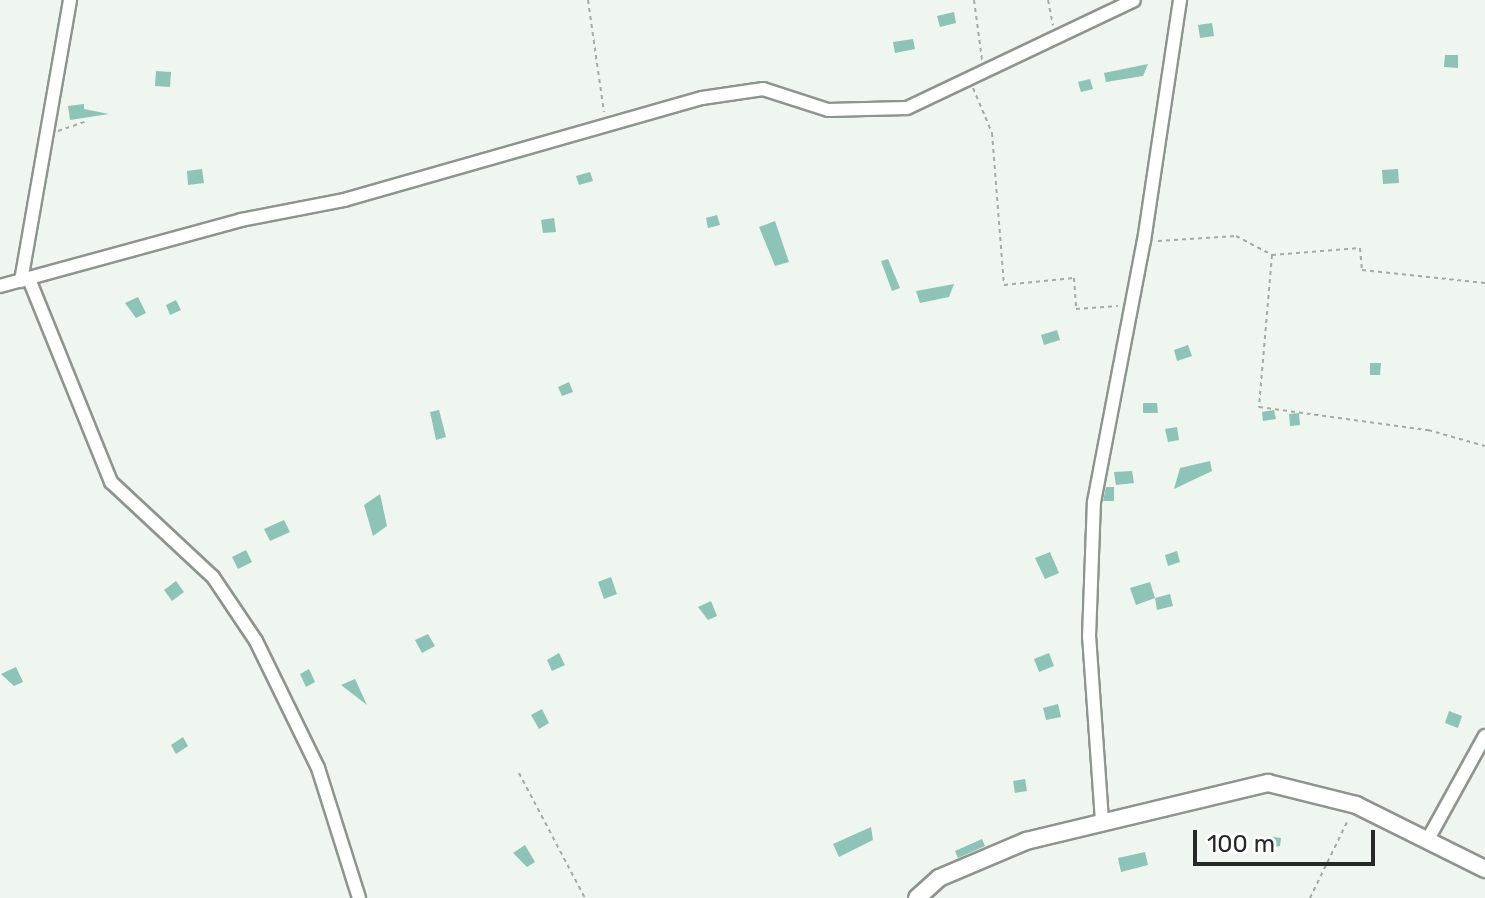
<!DOCTYPE html>
<style>
body{margin:0}
#map{position:relative;width:1485px;height:898px;overflow:hidden;background:#eff5ef;font-family:Rubik,sans-serif}
div>[style]{position:absolute}
[style*='--x']{left:calc(var(--x)*1px);top:calc(var(--y)*1px);width:calc(var(--w)*1px);rotate:calc(var(--a)*1deg)}
.building>*{inset:0;background:#8ec3b7}
.path>*{height:2px;margin-top:-1px;transform-origin:0;background:repeating-linear-gradient(90deg,#a5aaa5 0 4px,transparent 0 8px)}
.roads{filter:drop-shadow(2px 0 #8e948e) drop-shadow(-2px 0 #8e948e) drop-shadow(0 2px #8e948e) drop-shadow(0 -2px #8e948e)}
.street>*{height:12px;margin:-6px;padding:0 6px;transform-origin:6px;border-radius:6px;background:#fff}
.secondary>*{height:16px;margin:-8px;padding:0 8px;transform-origin:8px;border-radius:8px;background:#fff}
span{translate:-50% -50%;white-space:nowrap;text-align:center;line-height:1.15;-webkit-text-stroke:6px #fff;paint-order:stroke}
.scale{position:absolute;left:1193px;top:830px;width:182px;height:36px;box-sizing:border-box;border:4px solid #262927;border-top:0;padding-left:10px;font-size:24px;line-height:28px;white-space:nowrap;color:#262927;-webkit-text-stroke:6px #fff;paint-order:stroke}
</style>
<div id="map">
<div class="building">
<div style="clip-path:polygon(954px 12px,956px 23px,940px 27px,937px 16px)"></div>
<div style="clip-path:polygon(1212px 23px,1214px 36px,1200px 38px,1198px 25px)"></div>
<div style="clip-path:polygon(913px 39px,915px 49px,895px 53px,893px 42px)"></div>
<div style="clip-path:polygon(1445px 55px,1458px 55px,1458px 68px,1444px 67px)"></div>
<div style="clip-path:polygon(1148px 64px,1143px 76px,1106px 82px,1104px 73px)"></div>
<div style="clip-path:polygon(156px 71px,171px 72px,170px 87px,155px 86px)"></div>
<div style="clip-path:polygon(1090px 79px,1093px 89px,1081px 92px,1078px 82px)"></div>
<div style="clip-path:polygon(84px 104px,84px 109px,109px 114px,70px 120px,68px 106px)"></div>
<div style="clip-path:polygon(202px 169px,204px 183px,188px 185px,187px 171px)"></div>
<div style="clip-path:polygon(1398px 169px,1399px 183px,1383px 184px,1382px 170px)"></div>
<div style="clip-path:polygon(590px 172px,593px 181px,579px 185px,576px 176px)"></div>
<div style="clip-path:polygon(717px 215px,720px 225px,708px 228px,706px 218px)"></div>
<div style="clip-path:polygon(554px 218px,556px 232px,543px 233px,541px 220px)"></div>
<div style="clip-path:polygon(775px 221px,789px 262px,775px 266px,759px 227px)"></div>
<div style="clip-path:polygon(888px 259px,900px 288px,892px 291px,881px 261px)"></div>
<div style="clip-path:polygon(954px 284px,949px 297px,920px 303px,916px 291px)"></div>
<div style="clip-path:polygon(138px 297px,146px 313px,136px 318px,125px 303px)"></div>
<div style="clip-path:polygon(176px 300px,181px 310px,170px 315px,166px 305px)"></div>
<div style="clip-path:polygon(1057px 330px,1060px 340px,1044px 345px,1041px 335px)"></div>
<div style="clip-path:polygon(1188px 345px,1192px 356px,1177px 361px,1174px 350px)"></div>
<div style="clip-path:polygon(1370px 363px,1381px 363px,1380px 375px,1370px 375px)"></div>
<div style="clip-path:polygon(569px 382px,573px 392px,562px 396px,558px 387px)"></div>
<div style="clip-path:polygon(1143px 403px,1157px 403px,1158px 413px,1143px 413px)"></div>
<div style="clip-path:polygon(439px 410px,446px 437px,436px 440px,430px 412px)"></div>
<div style="clip-path:polygon(1274px 410px,1276px 419px,1263px 421px,1262px 412px)"></div>
<div style="clip-path:polygon(1299px 413px,1300px 425px,1290px 426px,1289px 414px)"></div>
<div style="clip-path:polygon(1177px 427px,1179px 440px,1168px 442px,1165px 429px)"></div>
<div style="clip-path:polygon(1210px 461px,1212px 471px,1174px 489px,1180px 468px)"></div>
<div style="clip-path:polygon(1132px 471px,1134px 483px,1116px 485px,1114px 472px)"></div>
<div style="clip-path:polygon(1106px 487px,1114px 487px,1114px 501px,1103px 501px)"></div>
<div style="clip-path:polygon(380px 494px,387px 526px,373px 536px,364px 505px)"></div>
<div style="clip-path:polygon(284px 520px,290px 532px,270px 541px,264px 529px)"></div>
<div style="clip-path:polygon(246px 550px,252px 562px,238px 569px,232px 557px)"></div>
<div style="clip-path:polygon(1177px 551px,1180px 562px,1168px 566px,1165px 555px)"></div>
<div style="clip-path:polygon(1050px 552px,1059px 573px,1045px 579px,1035px 558px)"></div>
<div style="clip-path:polygon(611px 577px,617px 594px,604px 599px,598px 582px)"></div>
<div style="clip-path:polygon(176px 581px,184px 592px,172px 601px,164px 590px)"></div>
<div style="clip-path:polygon(1150px 582px,1155px 598px,1136px 605px,1130px 588px)"></div>
<div style="clip-path:polygon(1170px 594px,1173px 606px,1157px 610px,1155px 598px)"></div>
<div style="clip-path:polygon(711px 601px,717px 616px,708px 620px,698px 607px)"></div>
<div style="clip-path:polygon(428px 634px,435px 646px,422px 653px,415px 640px)"></div>
<div style="clip-path:polygon(559px 653px,565px 665px,552px 671px,547px 660px)"></div>
<div style="clip-path:polygon(1049px 653px,1054px 666px,1039px 672px,1034px 659px)"></div>
<div style="clip-path:polygon(16px 667px,23px 682px,14px 686px,1px 674px)"></div>
<div style="clip-path:polygon(309px 669px,315px 682px,306px 687px,300px 674px)"></div>
<div style="clip-path:polygon(355px 679px,367px 705px,341px 685px)"></div>
<div style="clip-path:polygon(1058px 704px,1061px 717px,1046px 720px,1043px 708px)"></div>
<div style="clip-path:polygon(542px 709px,549px 723px,539px 729px,531px 715px)"></div>
<div style="clip-path:polygon(1449px 711px,1462px 716px,1458px 728px,1445px 723px)"></div>
<div style="clip-path:polygon(183px 737px,188px 746px,176px 754px,171px 745px)"></div>
<div style="clip-path:polygon(1025px 779px,1027px 791px,1015px 793px,1013px 781px)"></div>
<div style="clip-path:polygon(871px 827px,873px 840px,839px 857px,833px 844px)"></div>
<div style="clip-path:polygon(1269px 836px,1281px 838px,1280px 846px,1267px 849px)"></div>
<div style="clip-path:polygon(982px 839px,985px 846px,958px 858px,955px 851px)"></div>
<div style="clip-path:polygon(525px 845px,535px 862px,527px 867px,513px 853px)"></div>
<div style="clip-path:polygon(1145px 852px,1148px 865px,1121px 872px,1118px 858px)"></div>
</div>
<div class="path">
<div style="--x:588;--y:0;--w:113;--a:81.9"></div>
<div style="--x:974;--y:0;--w:61;--a:82.4"></div>
<div style="--x:1048;--y:0;--w:26;--a:79"></div>
<div style="--x:973;--y:88;--w:49;--a:67.1"></div>
<div style="--x:992;--y:133;--w:152;--a:85.5"></div>
<div style="--x:1004;--y:285;--w:70;--a:-5.7"></div>
<div style="--x:1074;--y:278;--w:31;--a:86"></div>
<div style="--x:1076;--y:309;--w:42;--a:-4.1"></div>
<div style="--x:58;--y:131;--w:31;--a:-19"></div>
<div style="--x:1158;--y:241;--w:78;--a:-3.7"></div>
<div style="--x:1236;--y:236;--w:41;--a:27.8"></div>
<div style="--x:1272;--y:255;--w:88;--a:-4.5"></div>
<div style="--x:1360;--y:248;--w:22;--a:85"></div>
<div style="--x:1362;--y:270;--w:124;--a:6"></div>
<div style="--x:1272;--y:255;--w:153;--a:94.9"></div>
<div style="--x:1259;--y:407;--w:171;--a:7.8"></div>
<div style="--x:1428;--y:430;--w:59;--a:15.7"></div>
<div style="--x:519;--y:773;--w:141;--a:62.2"></div>
<div style="--x:1310;--y:898;--w:87;--a:-64"></div>
</div>
<div class="roads">
<div class="street">
<div style="--x:29;--y:279;--w:219;--a:68"></div>
<div style="--x:111;--y:482;--w:139;--a:43"></div>
<div style="--x:213;--y:577;--w:77;--a:56.1"></div>
<div style="--x:256;--y:641;--w:141;--a:64"></div>
<div style="--x:318;--y:768;--w:136;--a:72.5"></div>
<div style="--x:21;--y:281;--w:285;--a:-80.1"></div>
<div style="--x:0;--y:286;--w:250;--a:-15.3"></div>
<div style="--x:241;--y:220;--w:105;--a:-11"></div>
<div style="--x:344;--y:200;--w:372;--a:-15.9"></div>
<div style="--x:702;--y:98;--w:62;--a:-8.4"></div>
<div style="--x:763;--y:89;--w:68;--a:17.9"></div>
<div style="--x:828;--y:110;--w:79;--a:-1.5"></div>
<div style="--x:907;--y:108;--w:251;--a:-25.4"></div>
<div style="--x:1102;--y:821;--w:184;--a:-94"></div>
<div style="--x:1089;--y:637;--w:135;--a:-87.9"></div>
<div style="--x:1094;--y:502;--w:266;--a:-79.2"></div>
<div style="--x:1144;--y:241;--w:244;--a:-81.5"></div>
<div style="--x:1427;--y:841;--w:120;--a:-61.1"></div>
</div>
<div class="secondary">
<div style="--x:917;--y:898;--w:30;--a:-42"></div>
<div style="--x:939;--y:878;--w:95;--a:-23"></div>
<div style="--x:1026;--y:841;--w:249;--a:-13.5"></div>
<div style="--x:1268;--y:783;--w:91;--a:14"></div>
<div style="--x:1356;--y:805;--w:144;--a:26.4"></div>
</div>
</div>
<div class="scale">100 m</div>
</div>
